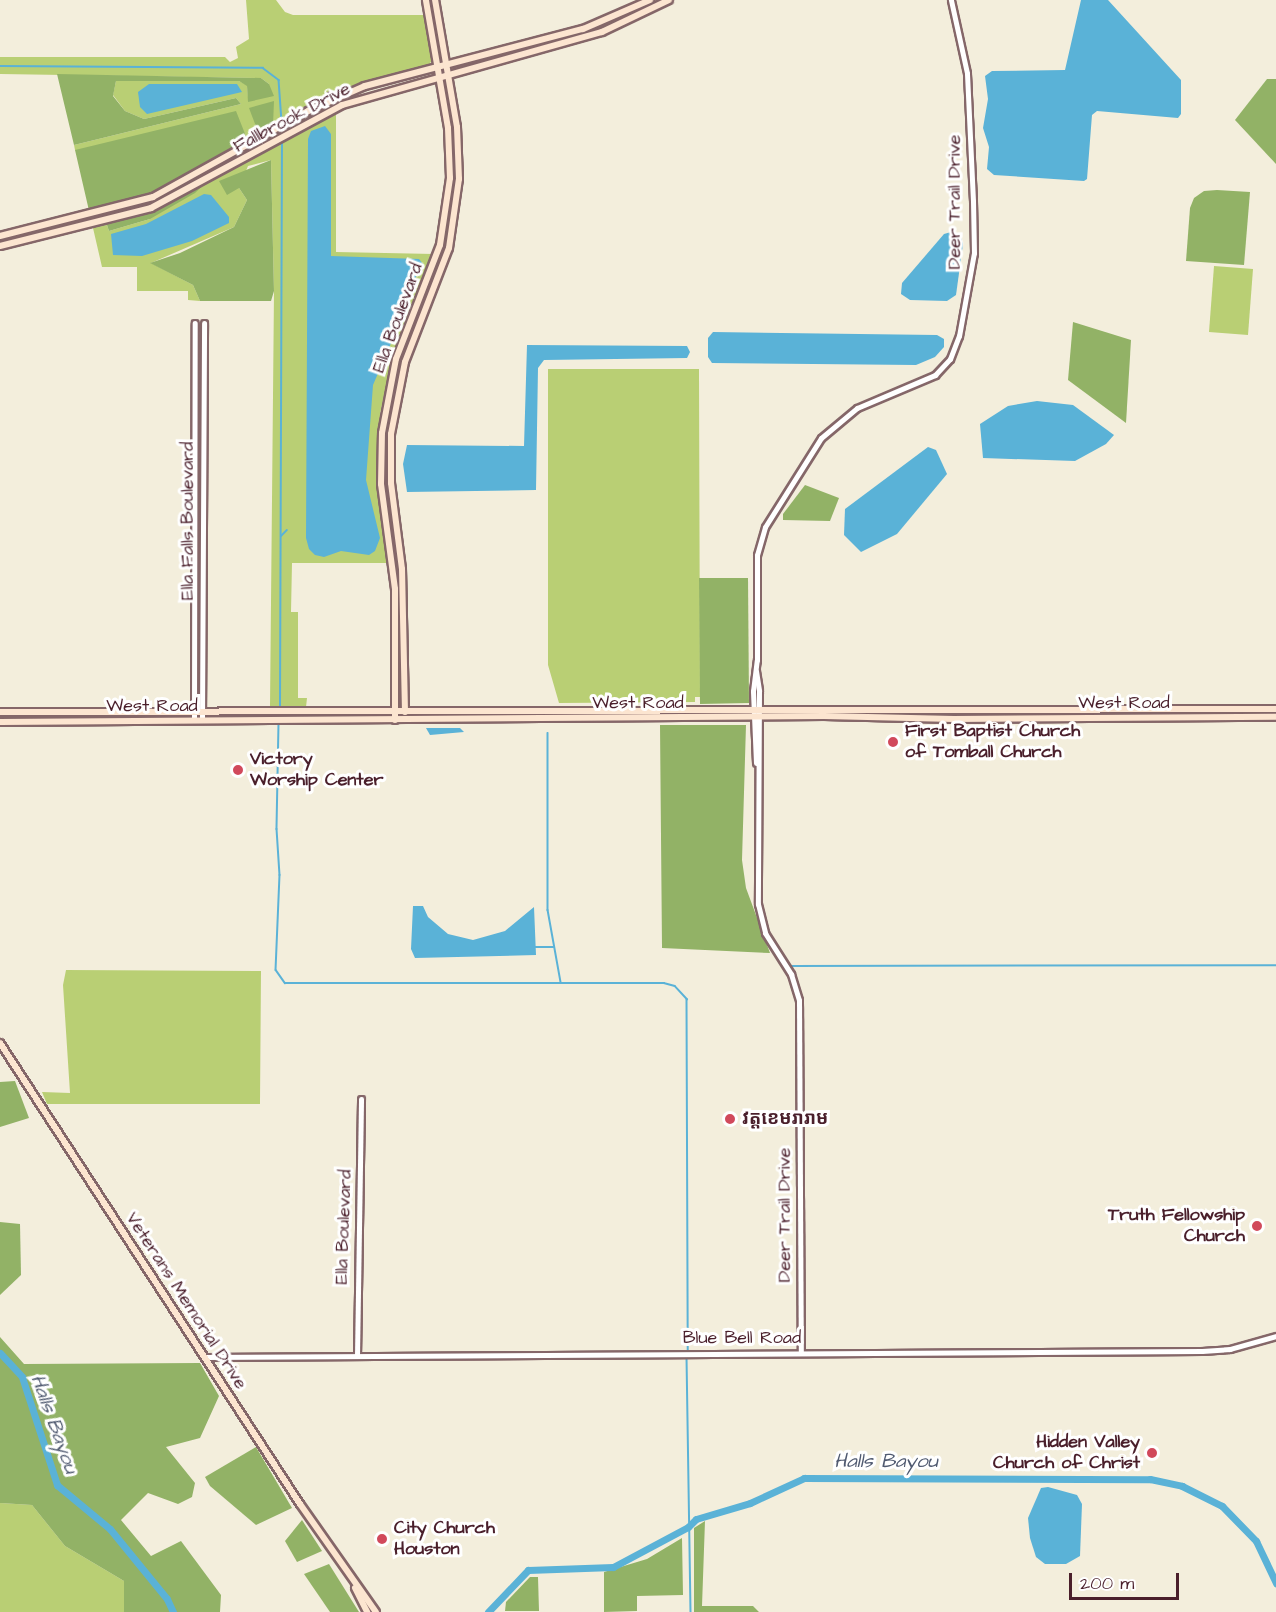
<!DOCTYPE html>
<meta charset="utf-8">
<style>
body{margin:0}
#map{position:relative;width:1276px;height:1612px;overflow:hidden;background:#f3eedc;font-family:"Architects Daughter","Noto Sans Khmer",sans-serif}
div>[style]{position:absolute}
[style*='--x']{left:calc(var(--x)*1px);top:calc(var(--y)*1px);width:calc(var(--w)*1px);rotate:calc(var(--a)*1deg)}
.green>*{inset:0;background:#b9cf74}
.forest>*{inset:0;background:#92b266}
.water>*{inset:0;background:#5ab2d7}
.stream>*{height:1.5px;margin:-0.75px;padding:0 0.75px;transform-origin:0.75px;border-radius:0.75px;background:#5ab2d7}
.river>*{height:7px;margin:-3.5px;padding:0 3.5px;transform-origin:3.5px;border-radius:3.5px;background:#5ab2d7}
.roads{filter:drop-shadow(2px 0 #856769) drop-shadow(-2px 0 #856769) drop-shadow(0 2px #856769) drop-shadow(0 -2px #856769)}
.tertiary>*{height:5px;margin:-2.5px;padding:0 2.5px;transform-origin:2.5px;border-radius:2.5px;background:#fff}
.secondary>*{height:6px;margin:-3px;padding:0 3px;transform-origin:3px;border-radius:3px;background:#fce5d0}
.dots>*{width:16px;height:16px;translate:-50% -50%;box-sizing:border-box;border:3px solid #fff;border-radius:50%}
span{translate:-50% -50%;white-space:nowrap;text-align:center;line-height:1.15;-webkit-text-stroke:6px #fff;paint-order:stroke}
.street-label{font-size:18px;color:#4a1f2b}
.poi-label{font-size:18px;color:#4a1f2b;font-weight:700}
.left{translate:0 -50%;text-align:left}
.right{translate:-100% -50%;text-align:right}
.water-label{font-size:20px;color:#505a70;font-style:italic}
.scale{position:absolute;left:1069px;top:1573px;width:110px;height:27px;box-sizing:border-box;border:3px solid #4a1f2b;border-top:0;padding-left:8px;font-size:18px;line-height:21px;white-space:nowrap;color:#4a1f2b;-webkit-text-stroke:4px #fff;paint-order:stroke}
</style>
<div id="map">
<div class="green">
<div style="clip-path:polygon(246px 0,276px 0,285px 12px,293px 15px,424px 15px,432px 60px,429px 65px,375px 79px,332px 96px,336px 114px,336px 252px,434px 254px,392px 359px,380px 414px,379px 497px,389px 563px,292px 563px,291px 612px,298px 612px,298px 698px,307px 698px,306px 707px,270px 707px,274px 291px,271px 160px,248px 166px,239px 188px,247px 200px,234px 227px,151px 263px,193px 285px,200px 301px,188px 300px,188px 291px,137px 291px,137px 267px,102px 267px,93px 228px,107px 225px,109px 231px,150px 219px,75px 150px,74px 145px,241px 104px,236px 98px,144px 119px,125px 111px,113px 95px,116px 81px,239px 81px,247px 85px,248px 97px,269px 84px,261px 78px,0 74px,0 57px,225px 57px,230px 62px,238px 58px,236px 47px,249px 39px)"></div>
<div style="clip-path:polygon(1214px 266px,1253px 269px,1248px 335px,1209px 332px)"></div>
<div style="clip-path:polygon(548px 369px,699px 369px,700px 697px,695px 697px,695px 702px,559px 703px,548px 665px)"></div>
<div style="clip-path:polygon(66px 970px,261px 971px,260px 1104px,47px 1104px,42px 1092px,70px 1093px,63px 985px)"></div>
<div style="clip-path:polygon(0 1503px,32px 1505px,65px 1546px,124px 1581px,124px 1612px,0 1612px)"></div>
</div>
<div class="forest">
<div style="clip-path:polygon(57px 74px,261px 78px,269px 84px,274px 96px,248px 102px,247px 86px,239px 81px,116px 81px,113px 96px,125px 111px,144px 119px,236px 98px,241px 104px,74px 145px)"></div>
<div style="clip-path:polygon(1267px 79px,1276px 79px,1276px 164px,1235px 120px)"></div>
<div style="clip-path:polygon(274px 101px,272px 149px,265px 150px,249px 108px)"></div>
<div style="clip-path:polygon(236px 111px,253px 154px,217px 172px,195px 193px,150px 219px,109px 231px,107px 225px,93px 228px,75px 150px)"></div>
<div style="clip-path:polygon(271px 160px,274px 291px,271px 301px,200px 301px,193px 285px,150px 263px,180px 253px,234px 227px,247px 200px,239px 188px,227px 195px,219px 181px)"></div>
<div style="clip-path:polygon(1217px 190px,1250px 192px,1244px 265px,1186px 261px,1190px 208px,1194px 198px,1204px 191px)"></div>
<div style="clip-path:polygon(1073px 322px,1131px 340px,1126px 423px,1068px 380px)"></div>
<div style="clip-path:polygon(805px 485px,839px 498px,830px 521px,783px 520px,783px 514px)"></div>
<div style="clip-path:polygon(699px 578px,748px 578px,749px 703px,700px 704px)"></div>
<div style="clip-path:polygon(660px 725px,746px 725px,742px 860px,746px 888px,770px 953px,662px 948px)"></div>
<div style="clip-path:polygon(15px 1081px,29px 1118px,0 1127px,0 1082px)"></div>
<div style="clip-path:polygon(0 1222px,20px 1224px,21px 1275px,0 1295px)"></div>
<div style="clip-path:polygon(0 1337px,24px 1364px,200px 1363px,219px 1396px,200px 1438px,166px 1447px,195px 1483px,192px 1497px,178px 1504px,148px 1493px,121px 1520px,151px 1556px,181px 1541px,221px 1595px,220px 1612px,124px 1612px,124px 1581px,65px 1546px,32px 1505px,0 1503px)"></div>
<div style="clip-path:polygon(256px 1447px,292px 1508px,256px 1525px,210px 1486px,205px 1477px)"></div>
<div style="clip-path:polygon(302px 1520px,322px 1551px,297px 1562px,285px 1541px)"></div>
<div style="clip-path:polygon(705px 1521px,702px 1606px,753px 1606px,759px 1612px,694px 1612px,694px 1528px)"></div>
<div style="clip-path:polygon(682px 1538px,683px 1595px,637px 1596px,637px 1611px,604px 1612px,604px 1572px,647px 1559px)"></div>
<div style="clip-path:polygon(329px 1564px,359px 1612px,330px 1612px,304px 1574px)"></div>
<div style="clip-path:polygon(530px 1577px,538px 1577px,539px 1611px,505px 1611px,506px 1602px)"></div>
</div>
<div class="water">
<div style="clip-path:polygon(1081px 0,1108px 0,1181px 80px,1181px 114px,1178px 118px,1097px 111px,1092px 115px,1087px 179px,1084px 181px,994px 175px,987px 169px,989px 147px,983px 128px,988px 99px,985px 76px,992px 71px,1065px 70px)"></div>
<div style="clip-path:polygon(149px 84px,237px 84px,242px 92px,147px 114px,140px 107px,138px 92px)"></div>
<div style="clip-path:polygon(325px 126px,331px 134px,331px 256px,419px 259px,423px 264px,400px 306px,392px 341px,373px 385px,366px 480px,380px 538px,375px 551px,369px 555px,341px 551px,324px 557px,315px 555px,309px 549px,306px 538px,308px 139px,311px 131px)"></div>
<div style="clip-path:polygon(204px 194px,211px 195px,229px 217px,229px 223px,192px 241px,142px 256px,113px 255px,111px 234px,146px 224px)"></div>
<div style="clip-path:polygon(951px 232px,960px 235px,963px 244px,956px 295px,947px 301px,910px 300px,901px 294px,902px 283px,944px 234px)"></div>
<div style="clip-path:polygon(713px 332px,937px 335px,944px 339px,944px 347px,935px 357px,916px 365px,712px 363px,708px 357px,708px 338px)"></div>
<div style="clip-path:polygon(527px 345px,687px 346px,690px 352px,687px 358px,544px 360px,538px 368px,536px 490px,407px 492px,403px 464px,407px 445px,524px 446px)"></div>
<div style="clip-path:polygon(1037px 401px,1073px 405px,1114px 435px,1106px 444px,1075px 461px,983px 458px,980px 424px,1008px 406px)"></div>
<div style="clip-path:polygon(928px 447px,936px 450px,947px 474px,897px 534px,861px 552px,844px 535px,845px 509px)"></div>
<div style="clip-path:polygon(426px 728px,460px 728px,464px 732px,430px 735px)"></div>
<div style="clip-path:polygon(413px 906px,423px 906px,428px 917px,448px 934px,473px 940px,505px 931px,534px 907px,536px 955px,415px 958px,411px 949px)"></div>
<div style="clip-path:polygon(1048px 1487px,1077px 1495px,1082px 1504px,1080px 1556px,1066px 1564px,1045px 1564px,1036px 1557px,1030px 1538px,1028px 1518px,1041px 1488px)"></div>
</div>
<div class="stream">
<div style="--x:0;--y:66;--w:263;--a:0.4"></div>
<div style="--x:263;--y:68;--w:20;--a:37"></div>
<div style="--x:279;--y:80;--w:42;--a:85.9"></div>
<div style="--x:281;--y:536;--w:8;--a:-45"></div>
<div style="--x:280;--y:707;--w:566;--a:-89.8"></div>
<div style="--x:279;--y:724;--w:105;--a:91.1"></div>
<div style="--x:277;--y:829;--w:46;--a:86.3"></div>
<div style="--x:280;--y:875;--w:95;--a:92.4"></div>
<div style="--x:276;--y:970;--w:16;--a:55"></div>
<div style="--x:285;--y:983;--w:379;--a:0"></div>
<div style="--x:664;--y:983;--w:11;--a:15"></div>
<div style="--x:675;--y:986;--w:18;--a:47"></div>
<div style="--x:687;--y:999;--w:353;--a:89.8"></div>
<div style="--x:548;--y:733;--w:177;--a:90"></div>
<div style="--x:548;--y:910;--w:73;--a:79.8"></div>
<div style="--x:534;--y:947;--w:19;--a:0"></div>
<div style="--x:792;--y:966;--w:484;--a:-0.1"></div>
<div style="--x:687;--y:1357;--w:255;--a:89.1"></div>
</div>
<div class="river">
<div style="--x:0;--y:1353;--w:33;--a:47"></div>
<div style="--x:22;--y:1377;--w:114;--a:72"></div>
<div style="--x:57;--y:1485;--w:69;--a:39.7"></div>
<div style="--x:110;--y:1529;--w:90;--a:50.8"></div>
<div style="--x:167;--y:1599;--w:14;--a:65"></div>
<div style="--x:488;--y:1612;--w:58;--a:-46.4"></div>
<div style="--x:528;--y:1570;--w:85;--a:-2"></div>
<div style="--x:613;--y:1567;--w:85;--a:-28.1"></div>
<div style="--x:688;--y:1527;--w:11;--a:-45"></div>
<div style="--x:696;--y:1519;--w:56;--a:-16.5"></div>
<div style="--x:750;--y:1503;--w:60;--a:-24.8"></div>
<div style="--x:804;--y:1478;--w:346;--a:0.2"></div>
<div style="--x:1150;--y:1479;--w:33;--a:12"></div>
<div style="--x:1182;--y:1486;--w:45;--a:26.6"></div>
<div style="--x:1222;--y:1506;--w:49;--a:45.8"></div>
<div style="--x:1256;--y:1541;--w:47;--a:64.5"></div>
</div>
<div class="roads">
<div class="tertiary">
<div style="--x:756;--y:671;--w:20;--a:81"></div>
<div style="--x:759;--y:691;--w:213;--a:90.3"></div>
<div style="--x:758;--y:904;--w:30;--a:76"></div>
<div style="--x:765;--y:933;--w:49;--a:57.6"></div>
<div style="--x:791;--y:974;--w:27;--a:73"></div>
<div style="--x:799;--y:1000;--w:353;--a:89.7"></div>
<div style="--x:194;--y:720;--w:397;--a:-89.9"></div>
<div style="--x:202;--y:720;--w:397;--a:-89.7"></div>
<div style="--x:756;--y:763;--w:72;--a:-92.4"></div>
<div style="--x:753;--y:691;--w:31;--a:-83"></div>
<div style="--x:757;--y:660;--w:105;--a:-90"></div>
<div style="--x:757;--y:555;--w:29;--a:-74"></div>
<div style="--x:765;--y:527;--w:105;--a:-57.8"></div>
<div style="--x:821;--y:438;--w:47;--a:-39.8"></div>
<div style="--x:857;--y:408;--w:85;--a:-22.9"></div>
<div style="--x:935;--y:375;--w:22;--a:-47"></div>
<div style="--x:950;--y:359;--w:25;--a:-69"></div>
<div style="--x:959;--y:336;--w:84;--a:-79.8"></div>
<div style="--x:974;--y:253;--w:52;--a:-91.1"></div>
<div style="--x:973;--y:201;--w:128;--a:-92.7"></div>
<div style="--x:967;--y:73;--w:75;--a:-102.4"></div>
<div style="--x:357;--y:1356;--w:257;--a:-89.1"></div>
<div style="--x:206;--y:1357;--w:996;--a:-0.35"></div>
<div style="--x:1202;--y:1351;--w:28;--a:-4"></div>
<div style="--x:1230;--y:1349;--w:48;--a:-15.8"></div>
</div>
<div class="secondary">
<div style="--x:0;--y:236;--w:158;--a:-14.3"></div>
<div style="--x:153;--y:197;--w:177;--a:-29"></div>
<div style="--x:308;--y:111;--w:62;--a:-23.7"></div>
<div style="--x:365;--y:86;--w:225;--a:-14.7"></div>
<div style="--x:583;--y:29;--w:73;--a:-23.4"></div>
<div style="--x:0;--y:246;--w:156;--a:-14.1"></div>
<div style="--x:151;--y:208;--w:217;--a:-28.3"></div>
<div style="--x:342;--y:105;--w:270;--a:-15.7"></div>
<div style="--x:602;--y:32;--w:74;--a:-25.5"></div>
<div style="--x:0;--y:712;--w:1276;--a:-0.13"></div>
<div style="--x:405;--y:712;--w:143;--a:-91.2"></div>
<div style="--x:402;--y:569;--w:87;--a:-97.3"></div>
<div style="--x:391;--y:483;--w:49;--a:-90"></div>
<div style="--x:391;--y:434;--w:73;--a:-79"></div>
<div style="--x:405;--y:362;--w:122;--a:-68.9"></div>
<div style="--x:449;--y:248;--w:70;--a:-81.8"></div>
<div style="--x:459;--y:179;--w:52;--a:-92.2"></div>
<div style="--x:457;--y:127;--w:129;--a:-99.8"></div>
<div style="--x:395;--y:720;--w:131;--a:-90"></div>
<div style="--x:395;--y:589;--w:106;--a:-97.6"></div>
<div style="--x:381;--y:484;--w:51;--a:-88.9"></div>
<div style="--x:382;--y:433;--w:75;--a:-79.3"></div>
<div style="--x:396;--y:359;--w:122;--a:-68.9"></div>
<div style="--x:440;--y:245;--w:68;--a:-81.5"></div>
<div style="--x:450;--y:178;--w:50;--a:-92.3"></div>
<div style="--x:448;--y:128;--w:130;--a:-99.8"></div>
<div style="--x:0;--y:722;--w:824;--a:-0.42"></div>
<div style="--x:824;--y:716;--w:130;--a:1.3"></div>
<div style="--x:954;--y:719;--w:322;--a:-0.4"></div>
<div style="--x:0;--y:1043;--w:550;--a:56.95"></div>
<div style="--x:300;--y:1504;--w:132;--a:54.9"></div>
<div style="--x:355;--y:1588;--w:27;--a:63"></div>
</div>
</div>
<div class="dots">
<div style="left:893px;top:742px;background:#d1495b"></div>
<div style="left:238px;top:770px;background:#d1495b"></div>
<div style="left:730px;top:1119px;background:#d1495b"></div>
<div style="left:1257px;top:1226px;background:#d1495b"></div>
<div style="left:1152px;top:1453px;background:#d1495b"></div>
<div style="left:382px;top:1539px;background:#d1495b"></div>
</div>
<div class="street-label">
<span style="left:292px;top:118px;rotate:-28deg">Fallbrook Drive</span>
<span style="left:955px;top:202px;rotate:-90deg">Deer Trail Drive</span>
<span style="left:398px;top:318px;rotate:-70deg">Ella Boulevard</span>
<span style="left:188px;top:521px;rotate:-90deg">Ella Falls Boulevard</span>
<span style="left:638px;top:703px">West Road</span>
<span style="left:1124px;top:703px">West Road</span>
<span style="left:152px;top:706px">West Road</span>
<span style="left:785px;top:1215px;rotate:-90deg">Deer Trail Drive</span>
<span style="left:344px;top:1227px;rotate:-88deg">Ella Boulevard</span>
<span style="left:186px;top:1301px;rotate:57deg">Veterans Memorial Drive</span>
<span style="left:742px;top:1338px">Blue Bell Road</span>
</div>
<div class="poi-label">
<span class="left" style="left:905px;top:742px">First Baptist Church<br>of Tomball Church</span>
<span class="left" style="left:250px;top:770px">Victory<br>Worship Center</span>
<span class="left" style="left:742px;top:1119px">វត្តខេមរារាម</span>
<span class="right" style="left:1245px;top:1226px">Truth Fellowship<br>Church</span>
<span class="right" style="left:1140px;top:1453px">Hidden Valley<br>Church of Christ</span>
<span class="left" style="left:394px;top:1539px">City Church<br>Houston</span>
</div>
<div class="water-label">
<span style="left:54px;top:1424px;rotate:70deg">Halls Bayou</span>
<span style="left:886px;top:1461px">Halls Bayou</span>
</div>
<div class="scale">200 m</div>
</div>
